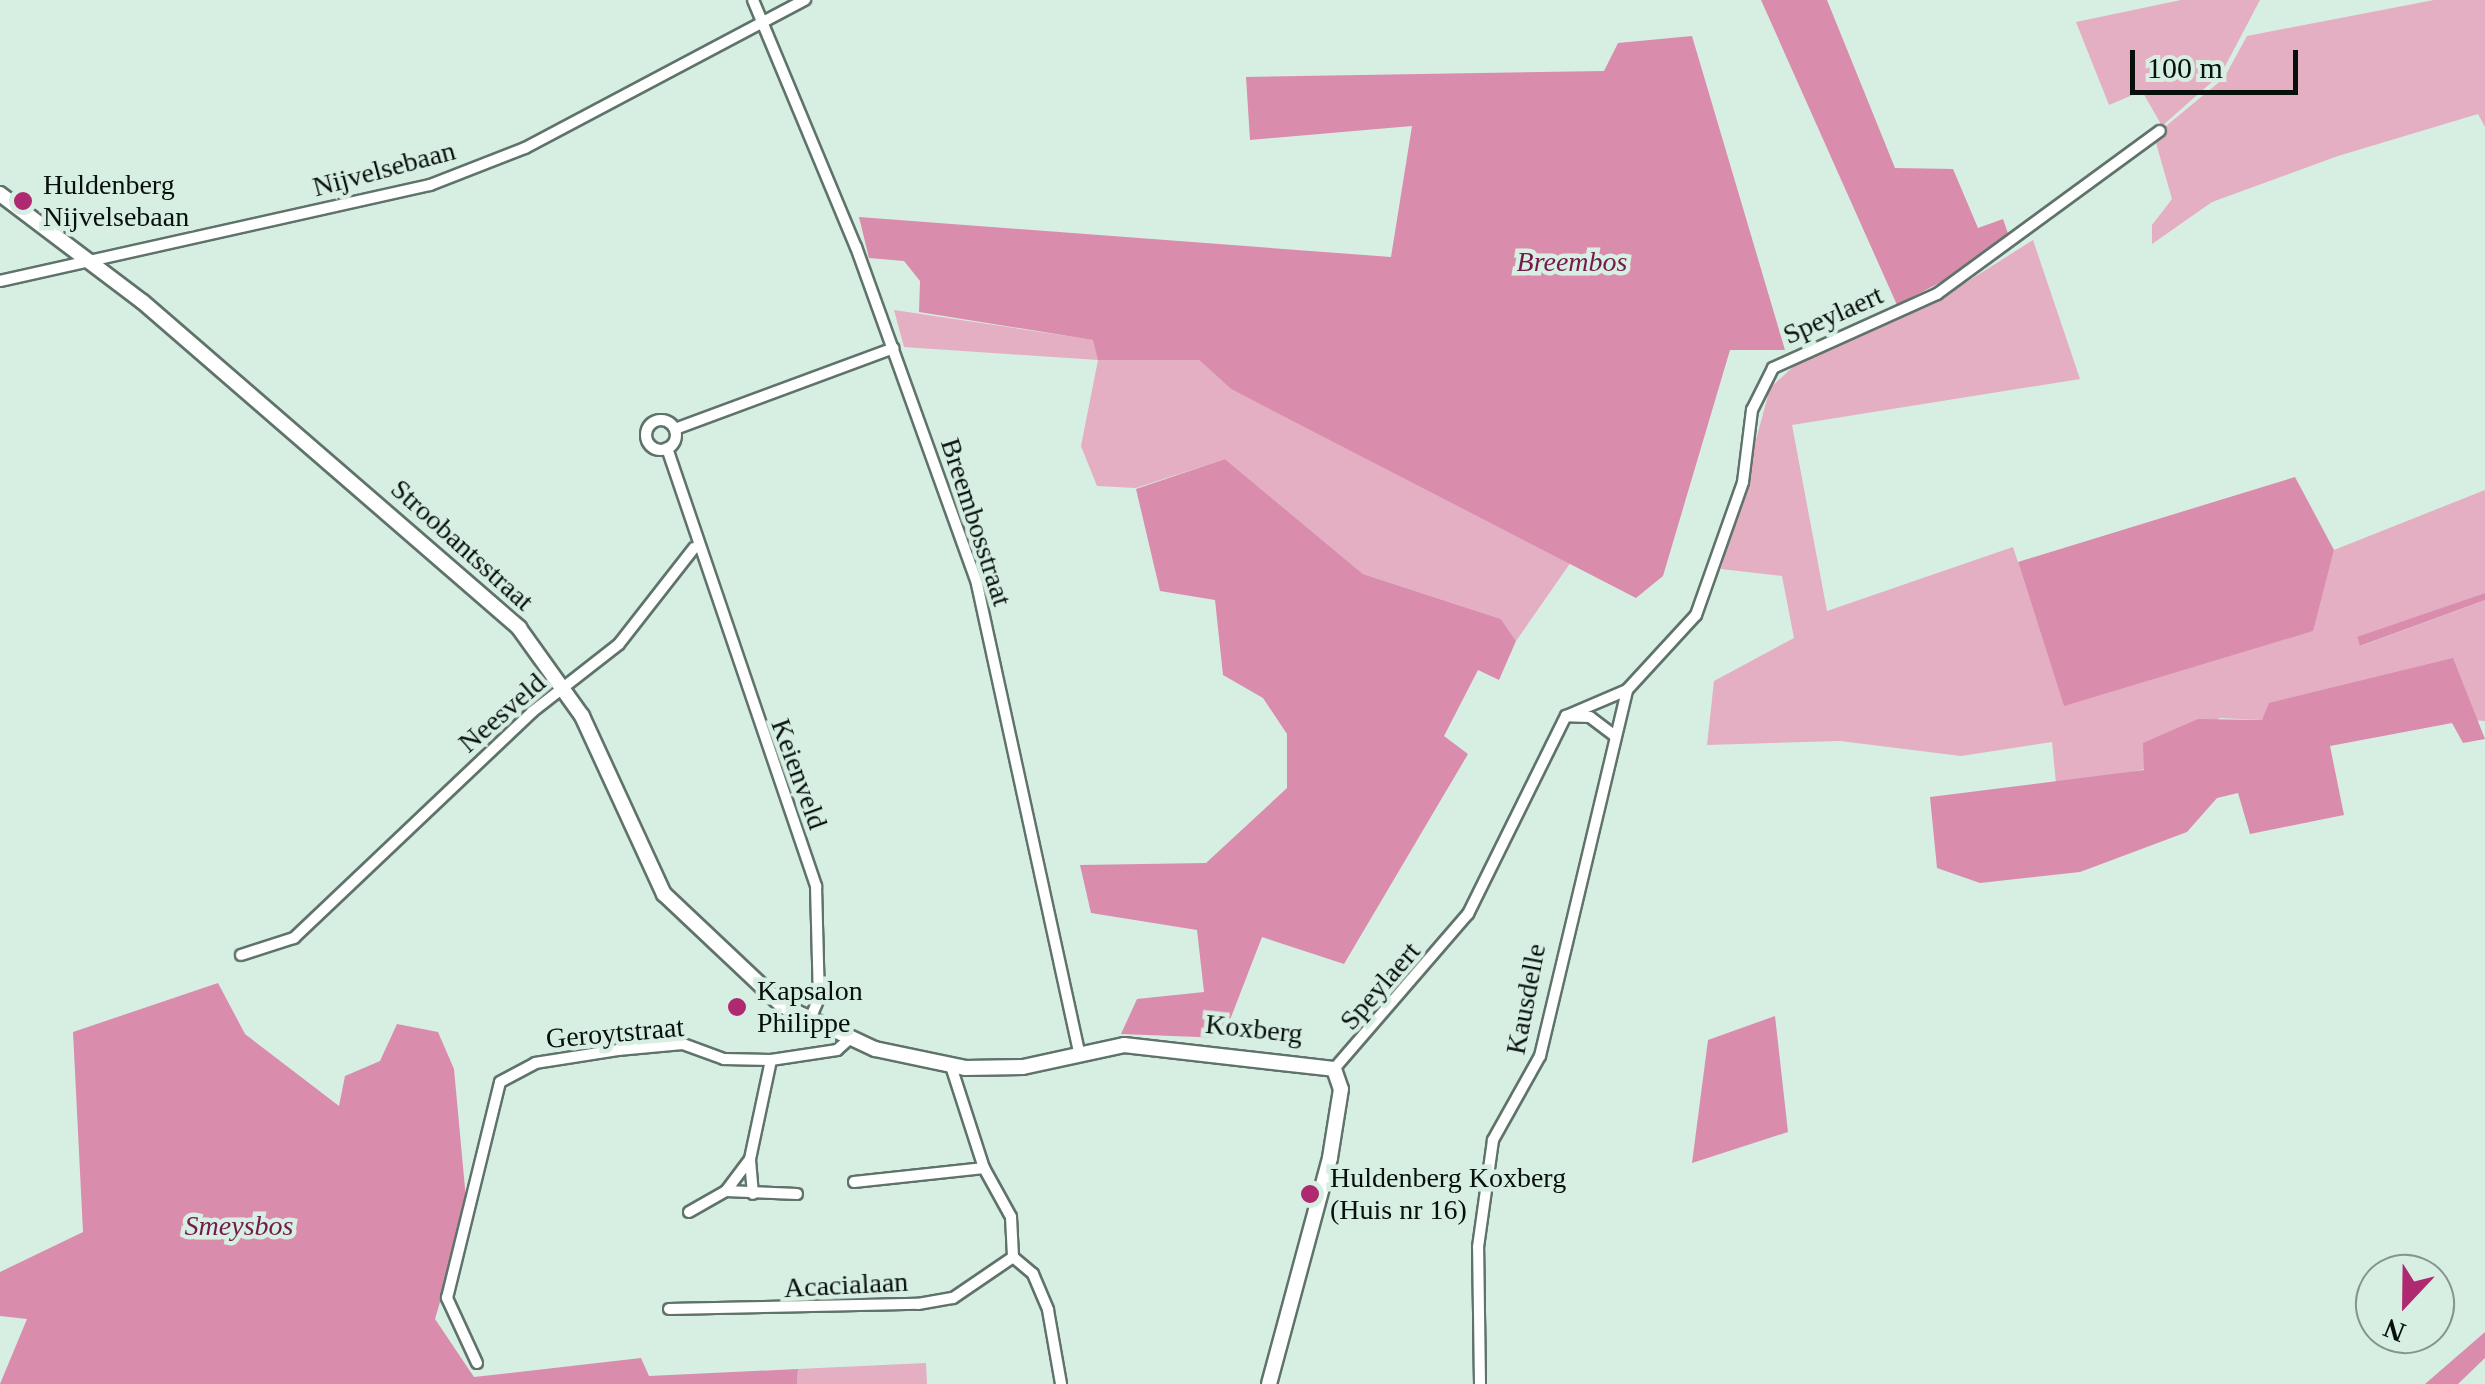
<!DOCTYPE html>
<style>
body{margin:0}
#map{position:relative;width:2485px;height:1384px;overflow:hidden;background:#d7eee3;font-family:Georgia,serif}
div>[style]{position:absolute}
[style*='--x']{left:calc(var(--x)*1px);top:calc(var(--y)*1px);width:calc(var(--w)*1px);rotate:calc(var(--a)*1deg)}
.green>*{inset:0;background:#e4aec3}
.forest>*{inset:0;background:#da8cad}
.roads{filter:drop-shadow(2px 0 #5f736a) drop-shadow(-2px 0 #5f736a) drop-shadow(0 2px #5f736a) drop-shadow(0 -2px #5f736a)}
.street>*{height:10px;margin:-5px;padding:0 5px;transform-origin:5px;border-radius:5px;background:#fff}
.street>.ring{margin:-5px;padding:0;box-sizing:content-box;background:none;border:10px solid #fff;border-radius:50%}
.secondary>*{height:14px;margin:-7px;padding:0 7px;transform-origin:7px;border-radius:7px;background:#fff}
.dots>*{width:28px;height:28px;translate:-50% -50%;box-sizing:border-box;border:5px solid #d7eee3;border-radius:50%}
span{translate:-50% -50%;white-space:nowrap;text-align:center;line-height:1.15;-webkit-text-stroke:9px #d7eee3;paint-order:stroke}
.street-label{font-size:28px;color:#08100c}
.poi-label{font-size:28px;color:#08100c}
.left{translate:0 -50%;text-align:left}
.park-label{font-size:28px;color:#751a4a;font-style:italic}
.north{position:absolute;left:2355px;top:1254px;width:100px;height:100px;box-sizing:border-box;background:#d7eee3;border:2px solid #84958d;border-radius:50%;rotate:202deg;font-size:28px;font-weight:700;line-height:40px;text-align:center;color:#08100c}
.north::after{content:'';display:block;margin:auto;width:35px;height:45px;background:#ae2970;clip-path:polygon(50% 0,100% 100%,50% 72%,0 100%)}
.scale{position:absolute;left:2130px;top:50px;width:168px;height:45px;box-sizing:border-box;border:5px solid #08100c;border-top:0;padding-left:12px;font-size:30px;line-height:35px;white-space:nowrap;color:#08100c;-webkit-text-stroke:8px #d7eee3;paint-order:stroke}
</style>
<div id="map">
<div class="green">
<div style="clip-path:polygon(2181px 0,2260px 0,2221px 74px,2162px 126px,2142px 91px,2109px 105px,2076px 22px)"></div>
<div style="clip-path:polygon(2434px 0,2485px 0,2485px 127px,2478px 114px,2338px 156px,2212px 202px,2152px 244px,2152px 225px,2172px 199px,2154px 136px,2224px 78px,2247px 36px)"></div>
<div style="clip-path:polygon(2033px 240px,2080px 379px,1792px 425px,1827px 611px,2013px 547px,2064px 705px,2312px 631px,2334px 550px,2485px 490px,2485px 593px,2357px 638px,2361px 646px,2485px 600px,2485px 721px,2269px 708px,2262px 720px,2220px 718px,2145px 769px,2070px 785px,2056px 783px,2052px 742px,1961px 756px,1840px 741px,1707px 745px,1714px 681px,1794px 638px,1782px 576px,1721px 569px,1770px 388px,1808px 353px,1940px 299px)"></div>
<div style="clip-path:polygon(894px 310px,1094px 340px,1099px 360px,1199px 360px,1231px 389px,1571px 562px,1516px 641px,1501px 619px,1363px 574px,1225px 459px,1136px 488px,1097px 486px,1081px 446px,1098px 360px,904px 347px)"></div>
<div style="clip-path:polygon(926px 1363px,927px 1384px,797px 1384px,798px 1369px)"></div>
</div>
<div class="forest">
<div style="clip-path:polygon(1761px 0,1827px 0,1895px 168px,1953px 169px,1978px 228px,2003px 219px,2012px 245px,1897px 305px)"></div>
<div style="clip-path:polygon(1692px 36px,1785px 350px,1730px 350px,1663px 576px,1636px 598px,1231px 389px,1199px 360px,1098px 360px,1093px 340px,919px 312px,920px 281px,904px 261px,869px 258px,859px 217px,1391px 257px,1412px 126px,1250px 140px,1246px 77px,1604px 71px,1618px 43px)"></div>
<div style="clip-path:polygon(1225px 459px,1363px 574px,1501px 619px,1516px 641px,1499px 680px,1478px 670px,1444px 736px,1468px 754px,1344px 964px,1262px 937px,1223px 1038px,1121px 1034px,1137px 999px,1204px 992px,1197px 930px,1091px 913px,1080px 865px,1206px 863px,1287px 788px,1287px 734px,1263px 698px,1223px 675px,1215px 600px,1160px 591px,1136px 489px)"></div>
<div style="clip-path:polygon(2295px 477px,2334px 550px,2313px 631px,2064px 706px,2018px 562px)"></div>
<div style="clip-path:polygon(2485px 593px,2485px 600px,2360px 646px,2357px 637px)"></div>
<div style="clip-path:polygon(2453px 658px,2485px 739px,2463px 743px,2452px 723px,2330px 746px,2344px 815px,2250px 834px,2238px 793px,2217px 798px,2187px 832px,2080px 872px,1980px 883px,1937px 868px,1930px 797px,2144px 770px,2143px 743px,2198px 719px,2262px 720px,2269px 703px)"></div>
<div style="clip-path:polygon(218px 983px,245px 1034px,339px 1106px,345px 1076px,380px 1061px,397px 1024px,438px 1032px,454px 1069px,467px 1210px,435px 1319px,474px 1377px,641px 1358px,649px 1376px,798px 1369px,797px 1384px,0 1384px,27px 1319px,0 1316px,0 1272px,83px 1232px,73px 1032px)"></div>
<div style="clip-path:polygon(1775px 1016px,1788px 1132px,1692px 1163px,1708px 1040px)"></div>
<div style="clip-path:polygon(2485px 1332px,2485px 1358px,2458px 1384px,2425px 1384px)"></div>
</div>
<div class="roads">
<div class="street">
<div style="--x:753;--y:0;--w:268;--a:67.4"></div>
<div style="--x:856;--y:247;--w:358;--a:70.2"></div>
<div style="--x:977;--y:584;--w:478;--a:77.7"></div>
<div style="--x:0;--y:281;--w:441;--a:-12.6"></div>
<div style="--x:430;--y:185;--w:102;--a:-21.3"></div>
<div style="--x:525;--y:148;--w:317;--a:-27.9"></div>
<div class="ring" style="left:646px;top:420px;width:20px;height:20px"></div>
<div style="--x:675;--y:429;--w:233;--a:-20.3"></div>
<div style="--x:667;--y:448;--w:463;--a:71.2"></div>
<div style="--x:816;--y:886;--w:112;--a:88.5"></div>
<div style="--x:819;--y:998;--w:25;--a:113"></div>
<div style="--x:1615;--y:736;--w:31;--a:-143"></div>
<div style="--x:1590;--y:717;--w:24;--a:-178"></div>
<div style="--x:1566;--y:716;--w:66;--a:-23.1"></div>
<div style="--x:1627;--y:690;--w:102;--a:-47.4"></div>
<div style="--x:1696;--y:615;--w:141;--a:-70.5"></div>
<div style="--x:1743;--y:482;--w:73;--a:-82.9"></div>
<div style="--x:1752;--y:410;--w:47;--a:-63.4"></div>
<div style="--x:1773;--y:368;--w:180;--a:-24.3"></div>
<div style="--x:1937;--y:294;--w:276;--a:-36.2"></div>
<div style="--x:241;--y:955;--w:56;--a:-17.8"></div>
<div style="--x:294;--y:938;--w:328;--a:-43.5"></div>
<div style="--x:532;--y:712;--w:110;--a:-38"></div>
<div style="--x:619;--y:644;--w:122;--a:-52"></div>
<div style="--x:951;--y:1066;--w:107;--a:72.1"></div>
<div style="--x:984;--y:1168;--w:56;--a:61.1"></div>
<div style="--x:1011;--y:1217;--w:40;--a:87.1"></div>
<div style="--x:1334;--y:1069;--w:205;--a:-49.2"></div>
<div style="--x:1468;--y:914;--w:221;--a:-63.7"></div>
<div style="--x:750;--y:1160;--w:34;--a:85"></div>
<div style="--x:854;--y:1182;--w:131;--a:-6.1"></div>
<div style="--x:726;--y:1191;--w:71;--a:2.4"></div>
<div style="--x:689;--y:1212;--w:43;--a:-29.6"></div>
<div style="--x:726;--y:1191;--w:40;--a:-53"></div>
<div style="--x:750;--y:1159;--w:101;--a:-78"></div>
<div style="--x:1013;--y:1257;--w:26;--a:40"></div>
<div style="--x:1033;--y:1274;--w:39;--a:67"></div>
<div style="--x:1048;--y:1310;--w:75;--a:80"></div>
<div style="--x:669;--y:1309;--w:249;--a:-1.2"></div>
<div style="--x:918;--y:1304;--w:36;--a:-10"></div>
<div style="--x:953;--y:1298;--w:73;--a:-34.3"></div>
<div style="--x:477;--y:1363;--w:72;--a:-114.8"></div>
<div style="--x:447;--y:1298;--w:222;--a:-76.2"></div>
<div style="--x:500;--y:1082;--w:40;--a:-28"></div>
<div style="--x:535;--y:1063;--w:84;--a:-8.9"></div>
<div style="--x:618;--y:1050;--w:65;--a:-5.3"></div>
<div style="--x:683;--y:1044;--w:44;--a:20.1"></div>
<div style="--x:724;--y:1059;--w:47;--a:1.2"></div>
<div style="--x:771;--y:1060;--w:67;--a:-8.6"></div>
<div style="--x:837;--y:1050;--w:15;--a:-42"></div>
<div style="--x:1480;--y:1384;--w:137;--a:-90.8"></div>
<div style="--x:1478;--y:1247;--w:108;--a:-82"></div>
<div style="--x:1493;--y:1140;--w:96;--a:-60.8"></div>
<div style="--x:1540;--y:1056;--w:376;--a:-76.6"></div>
</div>
<div class="secondary">
<div style="--x:0;--y:194;--w:179;--a:37.1"></div>
<div style="--x:143;--y:302;--w:498;--a:40.9"></div>
<div style="--x:519;--y:628;--w:108;--a:54.4"></div>
<div style="--x:582;--y:716;--w:196;--a:65.3"></div>
<div style="--x:664;--y:894;--w:163;--a:43.3"></div>
<div style="--x:783;--y:1006;--w:102;--a:25.1"></div>
<div style="--x:875;--y:1049;--w:92;--a:11.9"></div>
<div style="--x:965;--y:1068;--w:58;--a:-1"></div>
<div style="--x:1023;--y:1067;--w:103;--a:-12.3"></div>
<div style="--x:1124;--y:1045;--w:211;--a:6.5"></div>
<div style="--x:1334;--y:1069;--w:21;--a:71"></div>
<div style="--x:1341;--y:1089;--w:70;--a:99.1"></div>
<div style="--x:1330;--y:1158;--w:234;--a:105.1"></div>
</div>
</div>
<div class="dots">
<div style="left:23px;top:201px;background:#ae2970"></div>
<div style="left:737px;top:1007px;background:#ae2970"></div>
<div style="left:1310px;top:1194px;background:#ae2970"></div>
</div>
<div class="street-label">
<span style="left:384px;top:169px;rotate:-15deg">Nijvelsebaan</span>
<span style="left:1833px;top:315px;rotate:-24deg">Speylaert</span>
<span style="left:976px;top:522px;rotate:72deg">Breembosstraat</span>
<span style="left:462px;top:545px;rotate:42deg">Stroobantsstraat</span>
<span style="left:502px;top:713px;rotate:-41deg">Neesveld</span>
<span style="left:799px;top:774px;rotate:70deg">Keienveld</span>
<span style="left:1380px;top:986px;rotate:-49deg">Speylaert</span>
<span style="left:1526px;top:999px;rotate:-79deg">Kausdelle</span>
<span style="left:1254px;top:1029px;rotate:6deg">Koxberg</span>
<span style="left:615px;top:1033px;rotate:-5deg">Geroytstraat</span>
<span style="left:846px;top:1285px;rotate:-3deg">Acacialaan</span>
</div>
<div class="poi-label">
<span class="left" style="left:43px;top:201px">Huldenberg<br>Nijvelsebaan</span>
<span class="left" style="left:757px;top:1007px">Kapsalon<br>Philippe</span>
<span class="left" style="left:1330px;top:1194px">Huldenberg Koxberg<br>(Huis nr 16)</span>
</div>
<div class="park-label">
<span style="left:1572px;top:262px">Breembos</span>
<span style="left:239px;top:1226px">Smeysbos</span>
</div>
<div class="north">N</div>
<div class="scale">100 m</div>
</div>
